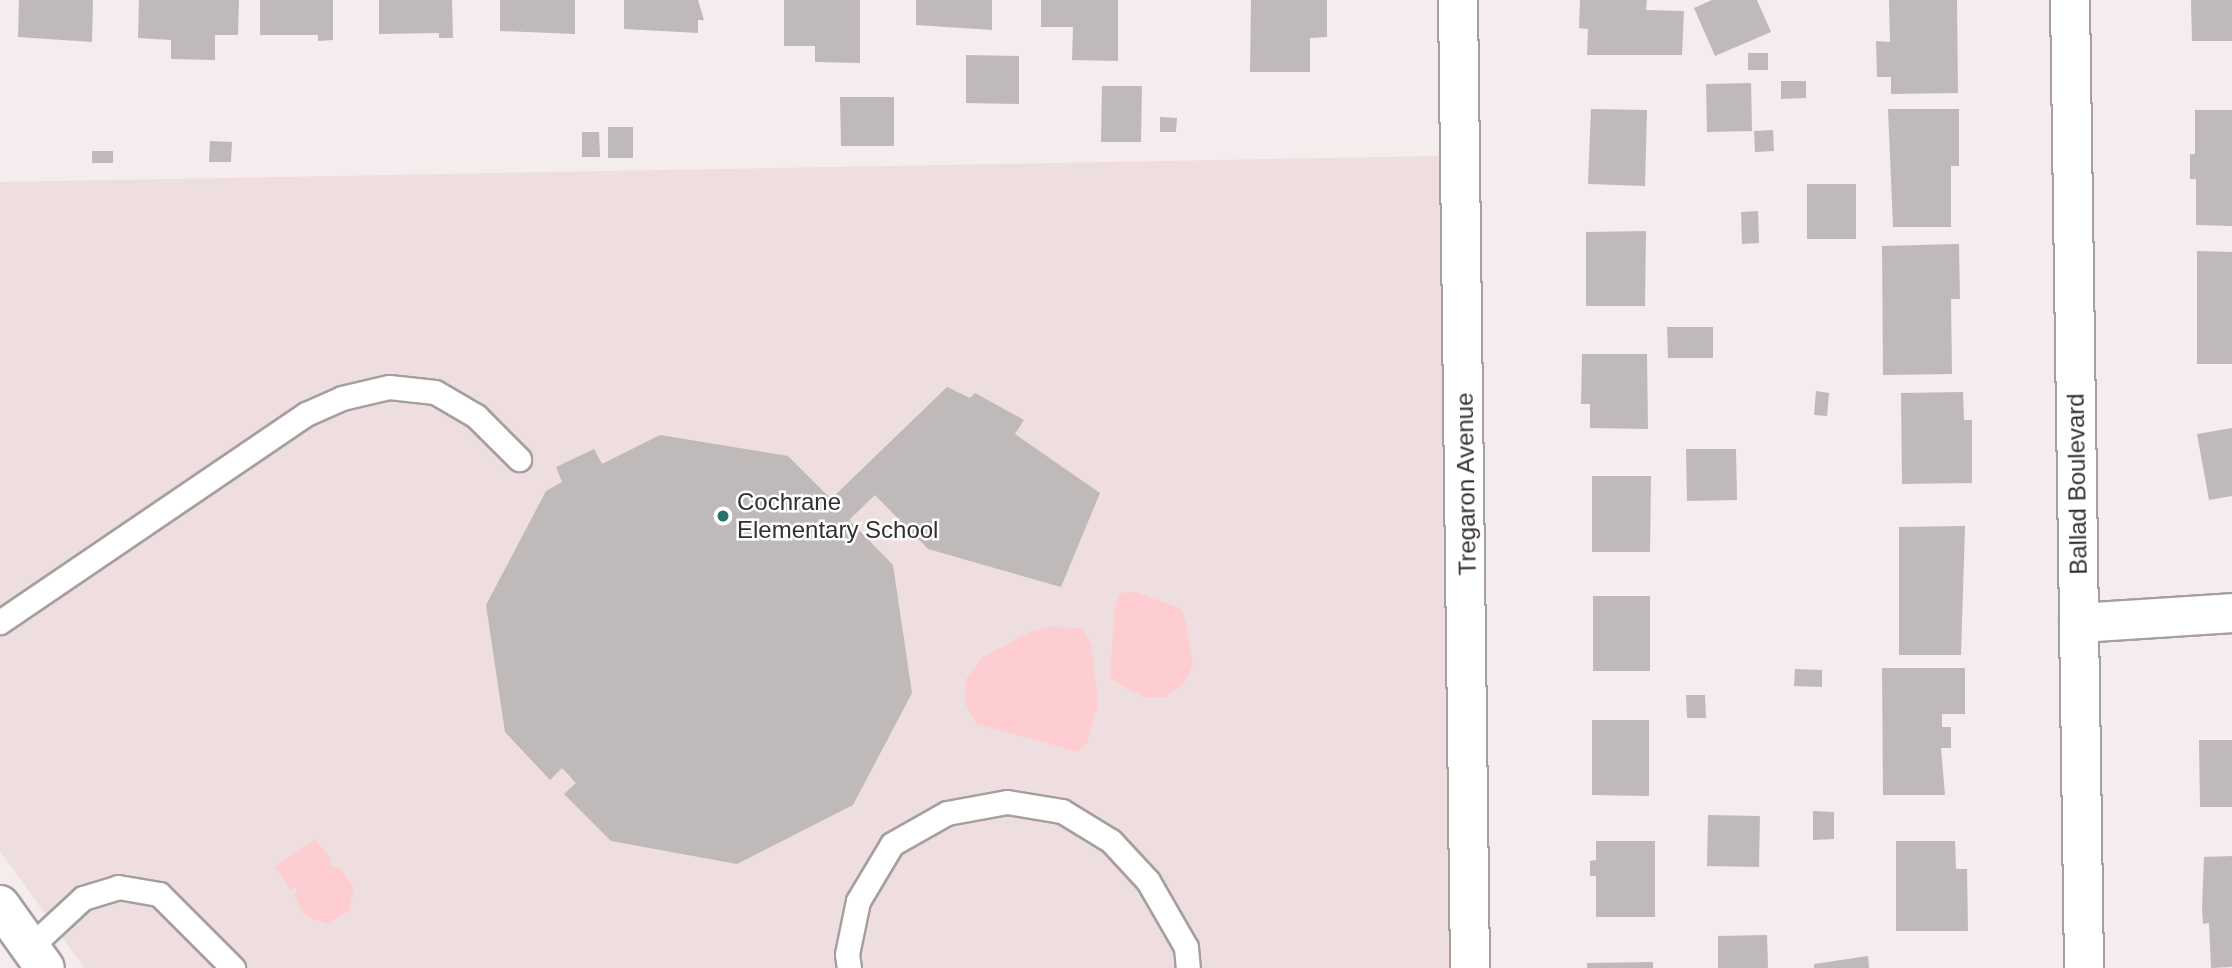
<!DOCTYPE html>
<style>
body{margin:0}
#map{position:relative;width:2232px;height:968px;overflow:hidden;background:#f4eced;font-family:Helvetica,sans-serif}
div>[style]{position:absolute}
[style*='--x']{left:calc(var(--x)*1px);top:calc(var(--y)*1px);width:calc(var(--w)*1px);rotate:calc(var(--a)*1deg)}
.built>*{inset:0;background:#eededf}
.green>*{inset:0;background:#fecdd1}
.building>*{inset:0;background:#c0b9ba}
.roads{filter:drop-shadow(2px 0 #a69f9f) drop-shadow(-2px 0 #a69f9f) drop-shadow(0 2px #a69f9f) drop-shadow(0 -2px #a69f9f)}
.lane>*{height:23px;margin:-11.5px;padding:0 11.5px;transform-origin:11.5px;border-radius:11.5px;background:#fff}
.street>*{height:38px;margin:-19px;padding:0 19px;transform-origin:19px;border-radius:19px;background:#fff}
.dots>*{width:19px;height:19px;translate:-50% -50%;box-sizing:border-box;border:4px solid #fff;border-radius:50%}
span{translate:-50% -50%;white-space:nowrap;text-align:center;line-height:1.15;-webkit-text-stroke:5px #fff;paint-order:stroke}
.street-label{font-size:24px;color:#322f2f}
.poi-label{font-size:24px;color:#322f2f}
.left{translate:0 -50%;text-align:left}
</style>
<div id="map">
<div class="built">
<div style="clip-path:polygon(1443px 156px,1451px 968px,84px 968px,0 851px,0 182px)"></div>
</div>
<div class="green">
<div style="clip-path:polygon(1136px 592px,1181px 609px,1186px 623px,1193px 664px,1186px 681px,1166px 697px,1144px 697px,1110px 679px,1115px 607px,1120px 593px)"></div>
<div style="clip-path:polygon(1050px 627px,1082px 628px,1091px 645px,1098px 703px,1087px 743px,1078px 752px,977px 724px,965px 703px,966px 679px,983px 657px,1030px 632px)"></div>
<div style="clip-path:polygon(315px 839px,332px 861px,329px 865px,341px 869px,354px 888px,349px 911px,327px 924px,306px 916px,294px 896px,300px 884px,291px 891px,275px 867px)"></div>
</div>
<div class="building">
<div style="clip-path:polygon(19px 0,93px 0,92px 42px,18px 37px)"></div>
<div style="clip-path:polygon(139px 0,239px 0,238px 35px,215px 35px,215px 60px,171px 59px,171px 40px,138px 38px)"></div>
<div style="clip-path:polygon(260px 0,333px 0,333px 40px,318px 41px,318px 35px,260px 35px)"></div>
<div style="clip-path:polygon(379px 0,452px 0,453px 38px,439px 38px,439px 33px,379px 34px)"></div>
<div style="clip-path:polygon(500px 0,575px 0,575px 34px,500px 31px)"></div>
<div style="clip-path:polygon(624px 0,698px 0,704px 20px,698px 20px,698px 33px,624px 29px)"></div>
<div style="clip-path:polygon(784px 0,860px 0,860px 63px,815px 62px,815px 46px,784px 46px)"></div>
<div style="clip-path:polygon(916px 0,992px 0,992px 30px,916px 25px)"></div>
<div style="clip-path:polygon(1041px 0,1118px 0,1118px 61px,1072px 60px,1073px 27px,1041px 27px)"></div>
<div style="clip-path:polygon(1251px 0,1327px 0,1327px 37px,1310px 38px,1310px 72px,1250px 72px)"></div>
<div style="clip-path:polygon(1580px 0,1647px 0,1646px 10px,1684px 11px,1682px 55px,1587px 55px,1588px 29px,1579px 28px)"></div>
<div style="clip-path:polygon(1712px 0,1757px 0,1771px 32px,1715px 56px,1694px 8px)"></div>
<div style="clip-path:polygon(1889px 0,1957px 0,1958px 93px,1891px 94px,1891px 77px,1877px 77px,1876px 41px,1890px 42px)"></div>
<div style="clip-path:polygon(2191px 0,2232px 0,2232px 41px,2192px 41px)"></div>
<div style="clip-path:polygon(1748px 53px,1768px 53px,1768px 70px,1748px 70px)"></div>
<div style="clip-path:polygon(966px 55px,1019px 56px,1019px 104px,966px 103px)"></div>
<div style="clip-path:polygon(1781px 81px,1806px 81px,1806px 98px,1781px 99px)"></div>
<div style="clip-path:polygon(1751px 83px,1752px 131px,1707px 132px,1706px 84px)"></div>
<div style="clip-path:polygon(1102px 86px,1142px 86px,1141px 142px,1101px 142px)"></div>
<div style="clip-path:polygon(840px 97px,894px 97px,894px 146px,841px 146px)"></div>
<div style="clip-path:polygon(1591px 109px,1647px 110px,1645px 186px,1588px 184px)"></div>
<div style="clip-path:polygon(1888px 109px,1959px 109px,1959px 166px,1951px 166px,1951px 227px,1893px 227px)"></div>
<div style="clip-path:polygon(2195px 110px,2232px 110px,2232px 226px,2196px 225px,2196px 179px,2190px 179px,2190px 154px,2195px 154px)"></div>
<div style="clip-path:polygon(1160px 117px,1177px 118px,1176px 132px,1160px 132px)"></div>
<div style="clip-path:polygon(608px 127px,633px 127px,633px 158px,608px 158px)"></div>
<div style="clip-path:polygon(1773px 130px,1774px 151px,1755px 152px,1754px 131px)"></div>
<div style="clip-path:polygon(582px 132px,599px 132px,600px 157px,582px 157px)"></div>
<div style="clip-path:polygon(210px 141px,232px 142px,231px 162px,209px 162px)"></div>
<div style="clip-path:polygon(92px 151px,113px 151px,113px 163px,92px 163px)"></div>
<div style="clip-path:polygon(1807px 184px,1856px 184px,1856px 239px,1807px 239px)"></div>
<div style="clip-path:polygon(1758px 211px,1759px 243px,1742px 244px,1741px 212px)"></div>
<div style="clip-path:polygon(1646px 231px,1645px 306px,1586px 306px,1586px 232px)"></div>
<div style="clip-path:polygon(1959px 244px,1960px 299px,1951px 299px,1952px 374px,1883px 375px,1882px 246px)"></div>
<div style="clip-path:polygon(2197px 251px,2232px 252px,2232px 364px,2197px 364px)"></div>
<div style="clip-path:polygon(1667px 327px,1713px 327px,1713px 358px,1668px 358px)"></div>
<div style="clip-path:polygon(1582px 354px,1647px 354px,1648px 429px,1590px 428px,1590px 404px,1581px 404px)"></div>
<div style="clip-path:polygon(947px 387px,970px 398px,975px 393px,1024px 420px,1015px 434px,1100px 493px,1061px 587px,928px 549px,875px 495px,849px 520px,893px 565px,912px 693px,853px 805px,737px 864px,611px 841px,564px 794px,576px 783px,562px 768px,550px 780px,505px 732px,486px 605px,546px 491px,562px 482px,556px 467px,594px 449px,602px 464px,660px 435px,788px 456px,831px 499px)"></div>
<div style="clip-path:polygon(1816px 391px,1829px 393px,1827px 416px,1814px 415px)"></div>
<div style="clip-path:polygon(1963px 392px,1964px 420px,1972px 420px,1972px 483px,1902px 484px,1901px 393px)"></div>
<div style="clip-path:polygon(2232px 428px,2232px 496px,2209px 500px,2197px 434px)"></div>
<div style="clip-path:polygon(1686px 449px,1736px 449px,1737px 500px,1687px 501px)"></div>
<div style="clip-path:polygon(1592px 476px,1651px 476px,1650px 552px,1592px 552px)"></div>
<div style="clip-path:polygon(1965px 526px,1961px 655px,1899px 655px,1899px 527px)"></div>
<div style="clip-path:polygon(1593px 596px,1650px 596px,1650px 671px,1593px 671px)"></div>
<div style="clip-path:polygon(1882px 668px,1965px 668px,1965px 714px,1942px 714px,1942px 727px,1951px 727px,1951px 748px,1941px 748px,1945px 795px,1883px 795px)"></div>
<div style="clip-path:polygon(1795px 669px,1822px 670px,1822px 687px,1794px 686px)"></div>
<div style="clip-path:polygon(1686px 695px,1705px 695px,1706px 718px,1687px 718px)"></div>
<div style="clip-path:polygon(1592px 720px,1649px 720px,1649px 796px,1592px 795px)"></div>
<div style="clip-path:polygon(2199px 740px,2232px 740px,2232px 807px,2200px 807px)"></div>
<div style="clip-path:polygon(1813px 811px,1834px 812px,1834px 839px,1813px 840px)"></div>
<div style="clip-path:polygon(1708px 815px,1760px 816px,1759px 867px,1707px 866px)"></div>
<div style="clip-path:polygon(1596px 841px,1655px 841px,1655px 917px,1596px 917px,1596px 876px,1590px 876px,1590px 861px,1596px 860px)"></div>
<div style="clip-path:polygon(1896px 841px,1955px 841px,1956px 869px,1967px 869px,1968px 931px,1896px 931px)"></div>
<div style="clip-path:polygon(2232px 856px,2232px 967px,2211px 968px,2209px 923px,2203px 924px,2202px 908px,2204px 857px)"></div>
<div style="clip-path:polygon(1767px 935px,1768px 968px,1718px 968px,1718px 936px)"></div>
<div style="clip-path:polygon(1868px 956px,1869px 968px,1814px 968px,1814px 964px)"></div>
<div style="clip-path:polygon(1653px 962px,1653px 968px,1587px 968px,1587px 963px)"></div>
</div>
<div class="roads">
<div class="lane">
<div style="--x:0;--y:622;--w:370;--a:-34.2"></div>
<div style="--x:306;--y:414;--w:39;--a:-24"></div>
<div style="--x:342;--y:398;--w:48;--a:-13.2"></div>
<div style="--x:389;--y:387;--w:46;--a:6.2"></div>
<div style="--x:435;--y:392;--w:48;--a:30.3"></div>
<div style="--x:476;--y:416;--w:61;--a:45"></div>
<div style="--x:30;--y:947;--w:72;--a:-42.8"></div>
<div style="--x:83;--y:898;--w:37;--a:-17"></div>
<div style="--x:118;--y:887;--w:42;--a:9.7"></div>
<div style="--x:159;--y:894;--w:105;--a:45"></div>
<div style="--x:849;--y:968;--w:14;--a:-98"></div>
<div style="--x:847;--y:954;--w:54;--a:-78.3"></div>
<div style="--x:858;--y:901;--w:66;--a:-59.2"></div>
<div style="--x:892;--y:844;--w:63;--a:-29.4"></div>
<div style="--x:947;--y:813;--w:61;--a:-10.4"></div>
<div style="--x:1007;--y:802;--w:56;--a:9.3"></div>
<div style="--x:1062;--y:811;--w:57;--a:31.5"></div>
<div style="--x:1111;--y:841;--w:54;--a:47.2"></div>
<div style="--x:1148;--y:881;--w:76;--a:60.1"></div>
<div style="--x:1186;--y:947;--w:21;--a:85"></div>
</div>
<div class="street">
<div style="--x:1458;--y:0;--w:968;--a:89.29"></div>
<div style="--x:2070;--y:0;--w:968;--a:89.17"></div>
<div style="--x:2079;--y:623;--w:153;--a:-3.7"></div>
<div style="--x:0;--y:905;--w:77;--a:54.5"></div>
</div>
</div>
<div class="dots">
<div style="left:723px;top:516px;background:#297169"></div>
</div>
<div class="street-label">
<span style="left:1466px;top:484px;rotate:-91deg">Tregaron Avenue</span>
<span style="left:2077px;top:484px;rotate:-91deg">Ballad Boulevard</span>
</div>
<div class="poi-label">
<span class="left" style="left:737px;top:516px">Cochrane<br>Elementary School</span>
</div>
</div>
